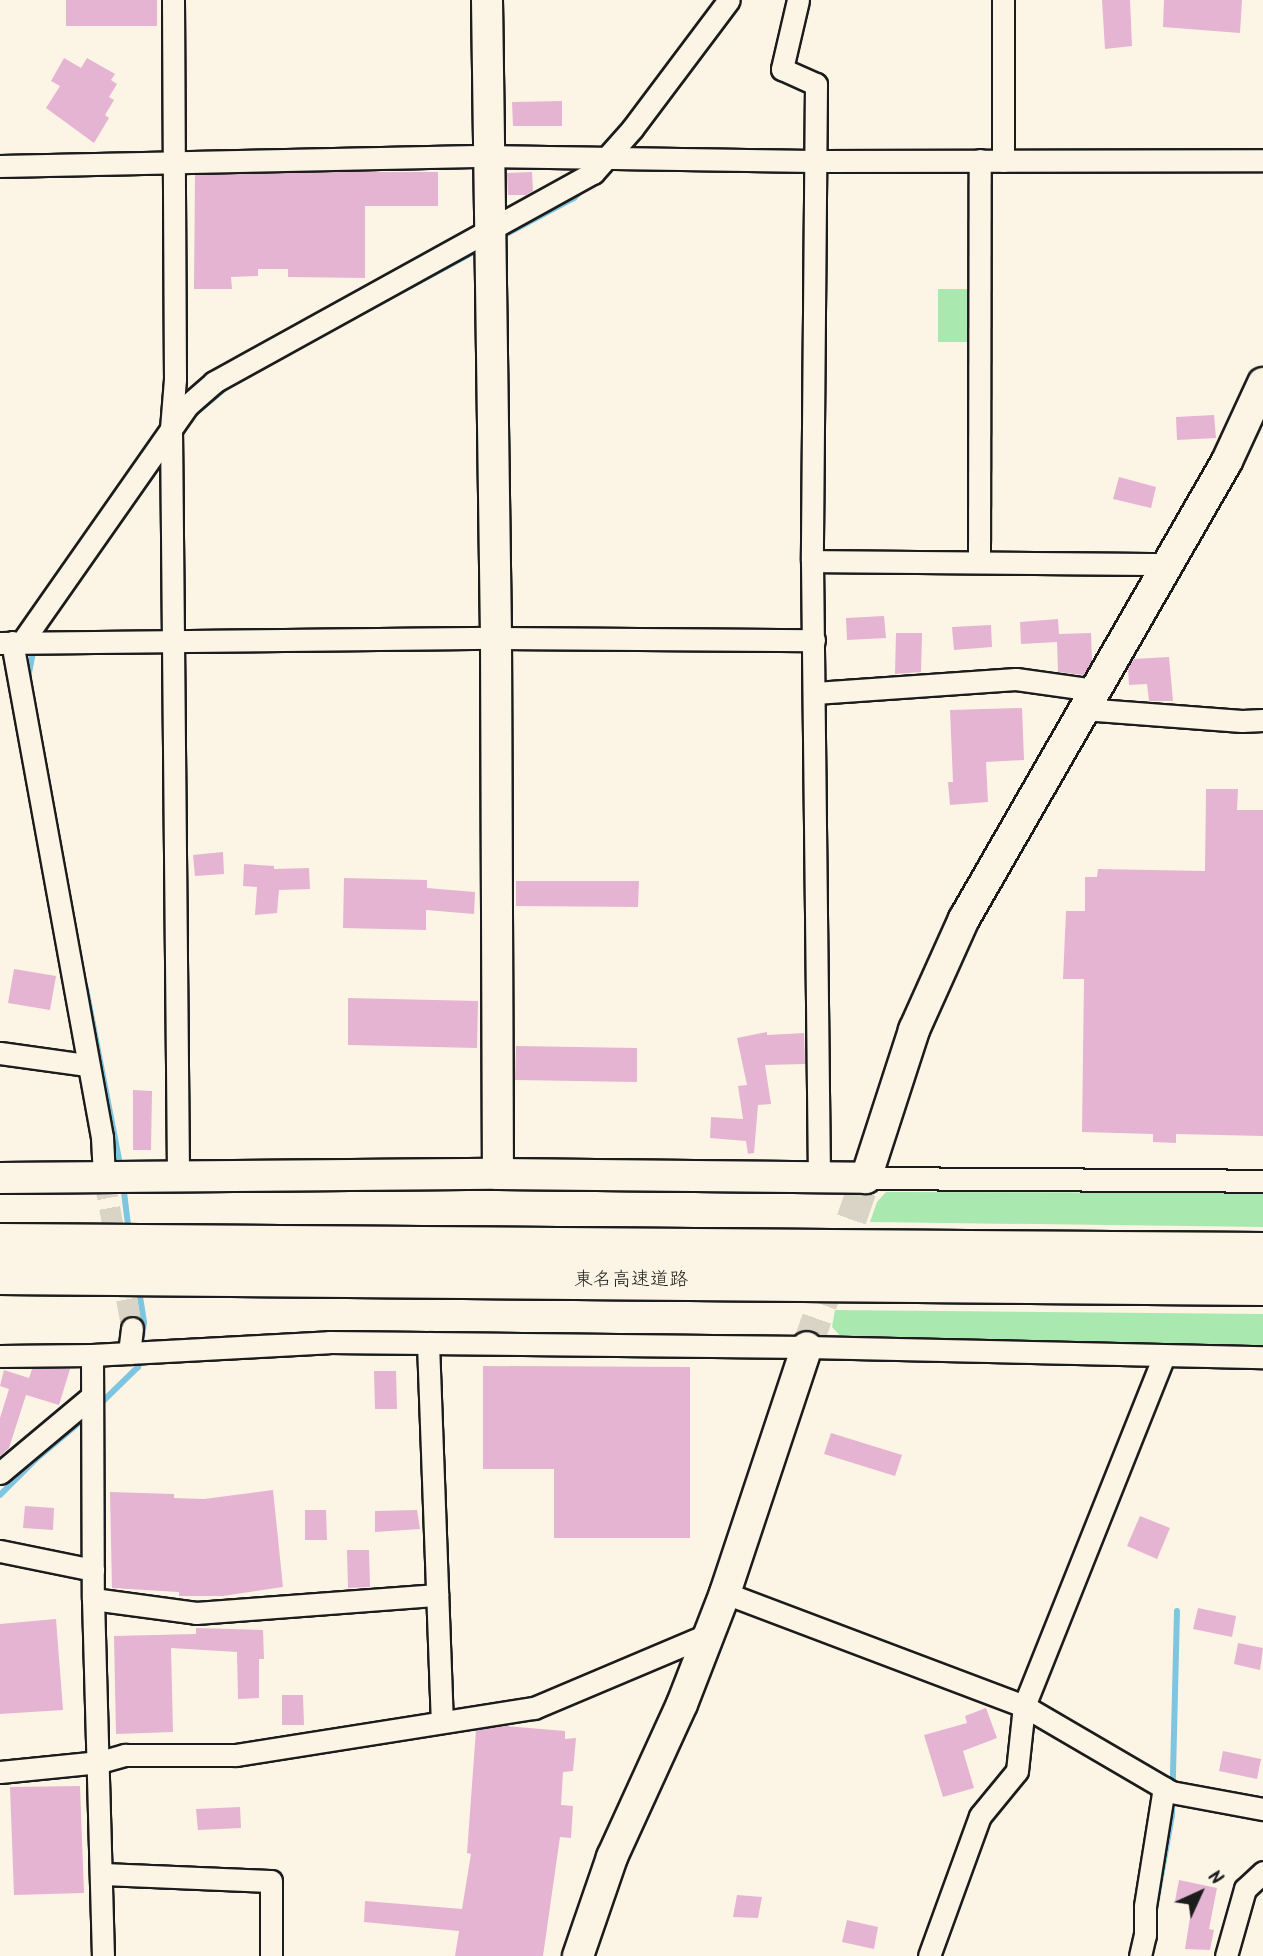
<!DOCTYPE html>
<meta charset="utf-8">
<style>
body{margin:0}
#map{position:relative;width:1263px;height:1956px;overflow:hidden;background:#fcf5e5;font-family:Kalam,"Klee One",sans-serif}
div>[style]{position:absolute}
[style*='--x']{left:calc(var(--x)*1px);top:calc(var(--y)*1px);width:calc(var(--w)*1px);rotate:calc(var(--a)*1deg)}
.green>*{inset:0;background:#a9e8af}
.stream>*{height:6px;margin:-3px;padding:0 3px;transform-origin:3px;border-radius:3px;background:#7ec5df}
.building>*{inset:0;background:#e5b4d3}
.street-tunnel>*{height:21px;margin-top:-10.5px;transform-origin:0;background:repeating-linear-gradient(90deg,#dad4c7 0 21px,transparent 0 31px)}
.secondary-tunnel>*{height:30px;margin-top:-15px;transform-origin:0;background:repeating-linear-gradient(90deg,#dad4c7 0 30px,transparent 0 45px)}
.roads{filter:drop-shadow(2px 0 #1c1c1c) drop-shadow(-2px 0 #1c1c1c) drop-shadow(0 2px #1c1c1c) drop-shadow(0 -2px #1c1c1c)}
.street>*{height:21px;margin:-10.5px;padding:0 10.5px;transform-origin:10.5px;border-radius:10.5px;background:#fcf5e5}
.secondary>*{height:30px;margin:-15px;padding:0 15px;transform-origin:15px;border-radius:15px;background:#fcf5e5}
.highway>*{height:38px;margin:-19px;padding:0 19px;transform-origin:19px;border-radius:19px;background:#fcf5e5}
span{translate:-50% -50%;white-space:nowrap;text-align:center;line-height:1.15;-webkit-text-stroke:6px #fcf5e5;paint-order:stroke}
.street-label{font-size:19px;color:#1c1c1c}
.north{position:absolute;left:1165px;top:1858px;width:70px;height:70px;-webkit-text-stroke:5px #fcf5e5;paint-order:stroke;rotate:45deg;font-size:19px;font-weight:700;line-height:28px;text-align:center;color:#1c1c1c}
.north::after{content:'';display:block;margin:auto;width:24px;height:32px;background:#1c1c1c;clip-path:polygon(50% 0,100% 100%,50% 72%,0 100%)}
</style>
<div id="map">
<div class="green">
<div style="clip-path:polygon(938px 289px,970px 289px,970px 342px,938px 342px)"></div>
<div style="clip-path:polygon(886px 1192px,1263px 1193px,1263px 1227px,870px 1222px,877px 1202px)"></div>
<div style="clip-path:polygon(835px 1310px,1263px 1314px,1263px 1348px,845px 1341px,832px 1327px)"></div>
</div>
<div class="stream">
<div style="--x:499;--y:238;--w:85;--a:-28.1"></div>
<div style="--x:574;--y:198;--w:16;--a:-45"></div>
<div style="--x:351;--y:318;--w:150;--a:-28.3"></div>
<div style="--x:191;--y:417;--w:48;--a:-40"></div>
<div style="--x:28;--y:678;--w:31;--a:-79"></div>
<div style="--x:86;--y:988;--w:185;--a:79.1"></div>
<div style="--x:123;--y:1184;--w:39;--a:83"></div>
<div style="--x:98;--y:1406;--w:56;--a:-44.3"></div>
<div style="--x:138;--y:1367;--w:45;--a:-82.4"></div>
<div style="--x:144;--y:1322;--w:26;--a:-99"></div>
<div style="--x:0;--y:1495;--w:51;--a:-45"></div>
<div style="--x:36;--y:1459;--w:67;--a:-40.1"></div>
<div style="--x:1154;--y:1916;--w:103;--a:-79.9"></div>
<div style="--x:1172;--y:1815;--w:204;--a:-88.6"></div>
</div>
<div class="building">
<div style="clip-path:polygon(66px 0,157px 0,157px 26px,66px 26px)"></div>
<div style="clip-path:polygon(1102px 0,1130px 0,1132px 46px,1105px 49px)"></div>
<div style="clip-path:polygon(1164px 0,1242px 0,1240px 33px,1163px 27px)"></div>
<div style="clip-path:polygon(64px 58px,81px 68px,87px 58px,115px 74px,111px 80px,117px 84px,109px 97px,114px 100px,105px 115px,109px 118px,94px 143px,46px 108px,60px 86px,51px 81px)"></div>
<div style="clip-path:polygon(562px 101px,562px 126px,513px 126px,512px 102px)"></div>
<div style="clip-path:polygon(336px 172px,438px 172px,438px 206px,365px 206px,365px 278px,288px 277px,288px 269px,258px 269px,258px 276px,231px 277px,232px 289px,194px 289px,195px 175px)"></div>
<div style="clip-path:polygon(532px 172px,533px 191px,526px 195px,508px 195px,507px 173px)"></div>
<div style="clip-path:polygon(1214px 415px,1216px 438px,1177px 440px,1176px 417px)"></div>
<div style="clip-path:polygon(1119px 477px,1156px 487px,1151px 508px,1113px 499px)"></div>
<div style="clip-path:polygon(884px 616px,886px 638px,847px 640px,846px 618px)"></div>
<div style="clip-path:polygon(1058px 619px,1059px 634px,1091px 633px,1092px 661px,1084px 675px,1058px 672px,1057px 642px,1021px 644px,1020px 622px)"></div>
<div style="clip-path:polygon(991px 625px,992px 647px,954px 650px,952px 627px)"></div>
<div style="clip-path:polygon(896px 633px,922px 633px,921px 672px,895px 674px)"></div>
<div style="clip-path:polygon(1169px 657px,1173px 701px,1149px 701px,1147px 684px,1129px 685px,1128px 669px,1134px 659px)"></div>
<div style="clip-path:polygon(1022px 708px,1024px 760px,986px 762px,988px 802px,950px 805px,948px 782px,953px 782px,950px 710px)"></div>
<div style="clip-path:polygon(1206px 789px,1238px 789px,1237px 810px,1263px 810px,1263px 1136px,1176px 1134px,1176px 1143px,1153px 1142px,1153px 1134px,1082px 1132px,1084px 979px,1063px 979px,1066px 911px,1085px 911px,1085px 877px,1097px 877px,1098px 869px,1205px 871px)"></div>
<div style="clip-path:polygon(223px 852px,224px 874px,195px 876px,193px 855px)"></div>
<div style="clip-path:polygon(244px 864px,274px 866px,274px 869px,309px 868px,310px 889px,279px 890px,277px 913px,255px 915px,257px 887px,243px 886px)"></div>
<div style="clip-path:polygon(344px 878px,427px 880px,427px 888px,475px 892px,474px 914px,426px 910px,426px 930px,343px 928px)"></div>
<div style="clip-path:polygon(516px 881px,639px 881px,638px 907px,516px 906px)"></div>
<div style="clip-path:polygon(14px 969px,56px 976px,50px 1010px,8px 1003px)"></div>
<div style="clip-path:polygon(348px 998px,478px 1001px,477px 1048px,348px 1045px)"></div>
<div style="clip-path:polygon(767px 1032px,767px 1035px,804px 1033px,805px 1064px,765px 1065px,771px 1104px,758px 1105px,754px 1153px,748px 1154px,746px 1141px,710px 1138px,711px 1117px,743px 1119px,738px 1086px,747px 1085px,737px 1038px)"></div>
<div style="clip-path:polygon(516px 1046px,637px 1048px,637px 1082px,515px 1080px)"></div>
<div style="clip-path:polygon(133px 1090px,152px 1091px,151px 1150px,133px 1150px)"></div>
<div style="clip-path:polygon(483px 1366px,690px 1367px,690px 1538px,554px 1538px,554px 1469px,483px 1469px)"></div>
<div style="clip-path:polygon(32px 1369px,70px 1369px,59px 1405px,26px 1395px,9px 1448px,0 1456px,0 1418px,9px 1389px,0 1386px,4px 1370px,29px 1378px)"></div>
<div style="clip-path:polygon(374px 1371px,396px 1371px,397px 1409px,375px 1409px)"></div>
<div style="clip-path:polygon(831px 1433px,902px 1455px,895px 1476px,824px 1454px)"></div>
<div style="clip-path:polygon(273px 1490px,283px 1587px,223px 1596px,179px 1596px,179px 1592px,112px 1588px,110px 1492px,174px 1494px,174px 1498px,204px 1499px)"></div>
<div style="clip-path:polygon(25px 1506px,54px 1508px,53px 1530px,23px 1528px)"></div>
<div style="clip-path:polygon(305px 1510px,326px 1510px,327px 1540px,305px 1540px)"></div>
<div style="clip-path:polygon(417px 1510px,420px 1529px,375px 1532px,375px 1511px)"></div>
<div style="clip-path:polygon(1140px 1516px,1170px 1528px,1157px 1559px,1127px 1546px)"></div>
<div style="clip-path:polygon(347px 1550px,369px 1550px,370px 1587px,348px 1588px)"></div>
<div style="clip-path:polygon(1198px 1608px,1236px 1616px,1232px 1637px,1193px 1629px)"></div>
<div style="clip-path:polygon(56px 1619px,63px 1710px,0 1714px,0 1624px)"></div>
<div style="clip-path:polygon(196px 1628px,263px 1630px,264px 1659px,259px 1659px,259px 1698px,238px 1699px,237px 1652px,171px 1648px,173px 1732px,116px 1734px,114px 1636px,196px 1634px)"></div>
<div style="clip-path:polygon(1238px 1643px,1263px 1648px,1260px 1670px,1234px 1664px)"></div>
<div style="clip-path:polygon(282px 1695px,303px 1695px,304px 1725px,282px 1725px)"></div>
<div style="clip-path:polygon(986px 1708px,997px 1738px,963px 1751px,974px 1788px,943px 1797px,924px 1735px,967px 1723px,965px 1716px)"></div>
<div style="clip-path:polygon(506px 1726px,565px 1731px,565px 1739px,576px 1738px,573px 1771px,563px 1772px,561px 1805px,573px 1806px,571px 1838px,560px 1837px,543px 1956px,455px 1956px,459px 1931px,364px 1922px,365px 1901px,462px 1909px,471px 1854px,467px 1853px,476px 1730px)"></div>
<div style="clip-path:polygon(1223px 1751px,1261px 1759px,1257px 1779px,1219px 1771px)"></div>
<div style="clip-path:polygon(80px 1786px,84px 1893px,14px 1895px,10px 1787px)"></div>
<div style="clip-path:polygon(240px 1807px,241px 1828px,198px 1830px,196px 1809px)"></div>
<div style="clip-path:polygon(1179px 1880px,1217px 1888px,1209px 1929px,1214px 1930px,1210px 1950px,1185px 1949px,1192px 1905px,1175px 1901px)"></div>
<div style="clip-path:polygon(737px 1895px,762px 1897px,758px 1918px,733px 1917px)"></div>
<div style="clip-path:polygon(847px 1920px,878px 1927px,874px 1949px,842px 1942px)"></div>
</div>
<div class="street-tunnel">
<div style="--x:104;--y:1177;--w:154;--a:79.5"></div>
</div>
<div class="secondary-tunnel">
<div style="--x:807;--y:1347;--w:179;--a:-70.8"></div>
</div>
<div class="roads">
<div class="street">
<div style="--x:173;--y:0;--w:379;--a:89.7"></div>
<div style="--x:175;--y:379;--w:50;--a:94.6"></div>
<div style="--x:171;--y:429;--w:748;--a:89.46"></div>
<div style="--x:798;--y:0;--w:71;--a:103.1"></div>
<div style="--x:782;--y:69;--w:37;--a:24"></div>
<div style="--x:816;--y:84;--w:477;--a:90.5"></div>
<div style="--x:812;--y:561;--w:616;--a:89.35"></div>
<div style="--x:1003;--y:161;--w:161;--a:-90"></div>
<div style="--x:0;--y:166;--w:488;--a:-1.2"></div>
<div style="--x:488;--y:156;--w:325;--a:0.9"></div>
<div style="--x:813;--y:161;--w:450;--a:-0.1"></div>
<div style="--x:812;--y:561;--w:357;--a:0.5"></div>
<div style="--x:979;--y:561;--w:401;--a:-89.9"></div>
<div style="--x:12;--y:642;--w:503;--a:79.7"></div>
<div style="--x:102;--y:1137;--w:40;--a:87.1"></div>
<div style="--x:22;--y:642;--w:289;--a:-55"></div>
<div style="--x:188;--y:405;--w:35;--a:-41"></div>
<div style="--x:214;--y:382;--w:433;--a:-28.9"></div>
<div style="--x:593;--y:173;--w:59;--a:-48.4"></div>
<div style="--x:632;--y:129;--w:161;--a:-53.1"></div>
<div style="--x:0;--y:643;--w:496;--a:-0.6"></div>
<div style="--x:496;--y:638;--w:318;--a:0.4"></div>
<div style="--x:815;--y:693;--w:201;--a:-4"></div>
<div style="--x:1016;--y:679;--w:79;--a:8"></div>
<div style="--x:1083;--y:709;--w:159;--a:4.3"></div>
<div style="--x:1242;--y:721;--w:21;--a:-3"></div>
<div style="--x:0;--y:1053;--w:88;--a:7.9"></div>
<div style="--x:866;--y:1178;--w:397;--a:0.4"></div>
<div style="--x:428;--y:1343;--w:377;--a:87.9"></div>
<div style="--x:129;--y:1353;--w:25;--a:-83"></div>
<div style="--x:92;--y:1355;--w:244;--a:89.8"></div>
<div style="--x:93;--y:1599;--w:357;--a:88.4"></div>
<div style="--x:0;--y:1356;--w:92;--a:-0.6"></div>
<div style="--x:92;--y:1355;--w:237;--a:-3.1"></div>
<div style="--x:329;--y:1342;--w:478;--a:0.6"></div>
<div style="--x:807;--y:1347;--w:456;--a:1.3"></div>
<div style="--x:0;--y:1473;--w:120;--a:-39.9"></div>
<div style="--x:0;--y:1551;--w:95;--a:11.5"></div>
<div style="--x:725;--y:1593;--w:320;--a:20.7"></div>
<div style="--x:1024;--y:1706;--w:170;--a:30.3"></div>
<div style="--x:1171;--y:1792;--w:94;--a:10.5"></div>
<div style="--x:93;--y:1599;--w:104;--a:7.7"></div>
<div style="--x:196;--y:1613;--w:242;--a:-4.3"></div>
<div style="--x:0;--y:1772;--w:100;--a:-5.7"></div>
<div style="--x:100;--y:1762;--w:26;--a:-16"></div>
<div style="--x:125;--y:1755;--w:111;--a:0"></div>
<div style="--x:236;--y:1755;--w:302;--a:-9"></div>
<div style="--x:534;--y:1708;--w:188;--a:-22.9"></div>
<div style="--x:102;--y:1874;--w:169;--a:2.4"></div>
<div style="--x:271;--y:1881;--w:75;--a:90"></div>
<div style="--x:929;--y:1956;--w:149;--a:-70"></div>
<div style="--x:980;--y:1816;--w:58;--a:-50.6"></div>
<div style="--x:1017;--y:1771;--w:65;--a:-83.9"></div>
<div style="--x:1024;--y:1706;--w:377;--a:-68.2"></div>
<div style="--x:1140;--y:1956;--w:22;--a:-77"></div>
<div style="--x:1145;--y:1935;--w:29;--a:-90"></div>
<div style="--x:1145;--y:1906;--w:120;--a:-80.9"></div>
<div style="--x:1226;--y:1956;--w:70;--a:-74.2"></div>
<div style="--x:1245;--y:1889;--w:25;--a:-43"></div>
</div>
<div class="secondary">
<div style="--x:487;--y:0;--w:638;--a:89.19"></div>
<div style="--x:496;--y:638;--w:536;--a:89.79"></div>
<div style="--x:0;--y:1178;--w:498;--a:-0.5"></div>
<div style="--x:498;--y:1174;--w:368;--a:0.6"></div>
<div style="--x:866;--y:1178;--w:156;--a:-72"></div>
<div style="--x:914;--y:1030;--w:122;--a:-65.8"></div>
<div style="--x:964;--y:919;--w:528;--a:-60.13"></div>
<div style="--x:1227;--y:461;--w:86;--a:-65.2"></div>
<div style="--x:578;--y:1956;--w:105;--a:-71"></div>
<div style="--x:612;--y:1857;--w:168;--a:-65.4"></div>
<div style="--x:682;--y:1704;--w:119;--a:-68.8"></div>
<div style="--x:725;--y:1593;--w:259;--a:-71.6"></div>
</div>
<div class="highway">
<div style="--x:0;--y:1243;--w:1263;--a:0.41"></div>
<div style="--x:0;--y:1275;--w:1263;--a:0.5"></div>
</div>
</div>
<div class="street-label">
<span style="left:631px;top:1281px">東名高速道路</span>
</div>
<div class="north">N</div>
</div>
